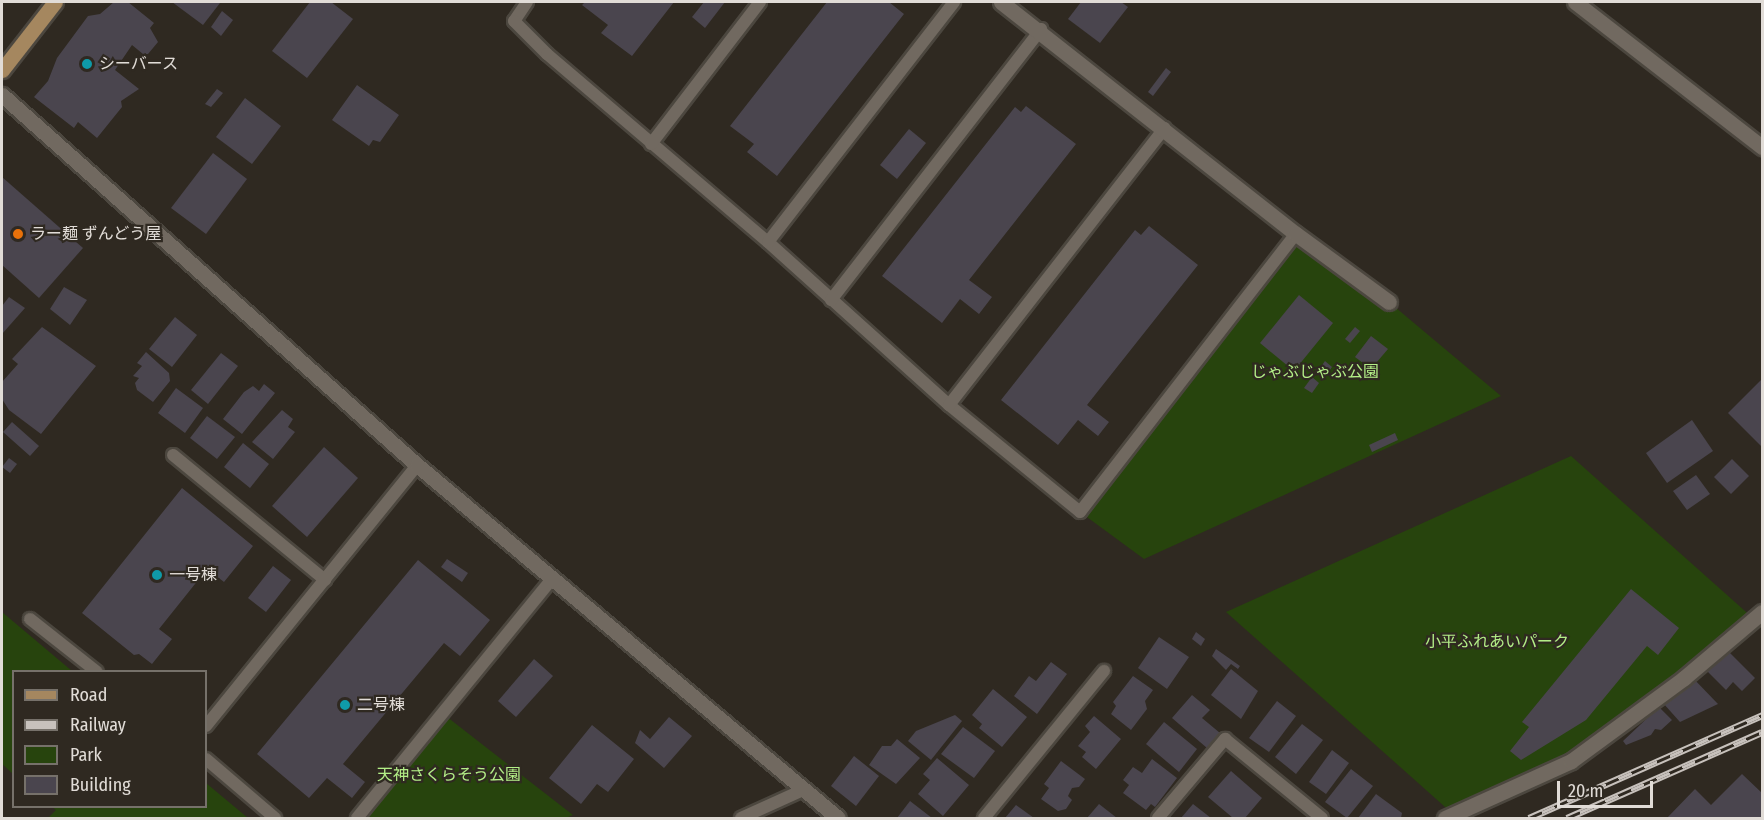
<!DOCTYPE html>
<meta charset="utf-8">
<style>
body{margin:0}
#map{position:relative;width:1764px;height:820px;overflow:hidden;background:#2f2921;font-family:"Fira Sans Condensed","Noto Sans JP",sans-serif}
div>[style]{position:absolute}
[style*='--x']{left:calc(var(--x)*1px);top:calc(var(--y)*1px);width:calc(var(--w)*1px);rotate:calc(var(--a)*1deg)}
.green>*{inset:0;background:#27440d}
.building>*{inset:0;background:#4a454e}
.roads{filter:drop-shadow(2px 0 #4c473f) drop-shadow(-2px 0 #4c473f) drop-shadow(0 2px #4c473f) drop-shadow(0 -2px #4c473f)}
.service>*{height:12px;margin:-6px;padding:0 6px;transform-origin:6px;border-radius:6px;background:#716960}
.minor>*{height:15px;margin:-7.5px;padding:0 7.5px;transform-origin:7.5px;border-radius:7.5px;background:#716960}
.primary>*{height:15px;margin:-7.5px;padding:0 7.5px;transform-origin:7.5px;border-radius:7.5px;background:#a5875f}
.rail>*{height:7px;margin-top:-3.5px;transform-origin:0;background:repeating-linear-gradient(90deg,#2f2921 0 14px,#c7c1bc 0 28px);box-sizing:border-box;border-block:2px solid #c7c1bc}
.dots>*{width:16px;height:16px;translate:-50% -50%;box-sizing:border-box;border:3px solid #2f2921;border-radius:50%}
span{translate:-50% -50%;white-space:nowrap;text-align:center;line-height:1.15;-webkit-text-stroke:4.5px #2f2921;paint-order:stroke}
.poi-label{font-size:16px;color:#e1dcd7}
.left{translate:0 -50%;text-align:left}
.park-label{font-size:16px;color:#b3ee87}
.frame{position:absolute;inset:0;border:3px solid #e1dcd7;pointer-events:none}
.legend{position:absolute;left:12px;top:670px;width:195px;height:138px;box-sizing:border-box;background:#2f2921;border:2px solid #76716a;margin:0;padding:8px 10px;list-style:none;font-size:18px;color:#e1dcd7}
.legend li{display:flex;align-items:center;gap:12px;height:30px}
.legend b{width:30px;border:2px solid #76716a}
.scale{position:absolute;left:1557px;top:781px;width:96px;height:27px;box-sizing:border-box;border:3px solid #e1dcd7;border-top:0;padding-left:8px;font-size:18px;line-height:21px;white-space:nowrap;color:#e1dcd7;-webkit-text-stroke:4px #2f2921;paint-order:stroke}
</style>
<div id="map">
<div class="green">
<div style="clip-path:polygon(1296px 234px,1389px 302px,1501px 396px,1144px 559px,1080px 512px)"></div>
<div style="clip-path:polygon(1571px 456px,1754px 619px,1571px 761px,1453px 814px,1226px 612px)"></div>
<div style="clip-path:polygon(2px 612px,72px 671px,14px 672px,13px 774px,2px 764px)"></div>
<div style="clip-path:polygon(442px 713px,573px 815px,566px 818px,357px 818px)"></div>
<div style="clip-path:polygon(206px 783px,248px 818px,48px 818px,56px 810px,52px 807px,206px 806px)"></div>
</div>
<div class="building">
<div style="clip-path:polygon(114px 2px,128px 2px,154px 23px,150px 28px,158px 42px,148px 54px,143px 54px,132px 45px,115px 70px,139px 89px,121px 101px,122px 107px,97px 138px,78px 122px,74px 128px,34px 97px,48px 81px,57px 58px,88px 16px,100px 14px)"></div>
<div style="clip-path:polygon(172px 2px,217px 2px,220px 3px,203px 25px)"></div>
<div style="clip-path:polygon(310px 2px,331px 2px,353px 19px,307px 78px,272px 51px)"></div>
<div style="clip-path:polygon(585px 2px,674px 2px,632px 56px,601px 33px,608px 25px,582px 5px)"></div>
<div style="clip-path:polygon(704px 2px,725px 2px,705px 28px,692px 17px)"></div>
<div style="clip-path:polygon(827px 2px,889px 2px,904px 14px,777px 176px,747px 152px,754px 144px,730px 126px)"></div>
<div style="clip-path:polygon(1081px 2px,1121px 2px,1128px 7px,1100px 43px,1068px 19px)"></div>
<div style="clip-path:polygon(222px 11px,233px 20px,221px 36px,211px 27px)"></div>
<div style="clip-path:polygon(1166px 68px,1171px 72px,1153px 96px,1148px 92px)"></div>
<div style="clip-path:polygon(357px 85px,399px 115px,380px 142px,373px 140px,369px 146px,332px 120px)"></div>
<div style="clip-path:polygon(217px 89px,223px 93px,211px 107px,205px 104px)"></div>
<div style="clip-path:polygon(245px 98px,281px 126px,252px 164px,216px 137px)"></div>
<div style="clip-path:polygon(1026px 106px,1076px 144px,969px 280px,992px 297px,979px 314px,960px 299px,942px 323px,882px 276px,1015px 107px,1021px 112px)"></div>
<div style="clip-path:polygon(909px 129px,926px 143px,897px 179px,880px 165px)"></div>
<div style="clip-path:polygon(213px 153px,247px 179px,206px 234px,171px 208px)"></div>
<div style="clip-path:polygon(2px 177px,83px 248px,39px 298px,2px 265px)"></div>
<div style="clip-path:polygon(1149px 226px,1198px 265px,1087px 405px,1109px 422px,1098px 436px,1078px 420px,1058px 445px,1001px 400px,1135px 230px,1141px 235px)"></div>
<div style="clip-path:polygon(64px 287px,87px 300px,70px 325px,50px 309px)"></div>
<div style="clip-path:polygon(1299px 295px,1333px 323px,1294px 371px,1260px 343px)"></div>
<div style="clip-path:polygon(9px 297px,25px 308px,2px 334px,2px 306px)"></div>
<div style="clip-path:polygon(175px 317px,197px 335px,172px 367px,149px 349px)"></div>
<div style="clip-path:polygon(42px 327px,96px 366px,41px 434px,9px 410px,2px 399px,2px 382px,18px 364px,12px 359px)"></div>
<div style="clip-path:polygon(1355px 327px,1360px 331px,1350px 343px,1345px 339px)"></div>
<div style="clip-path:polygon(1371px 336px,1388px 349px,1371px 369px,1355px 357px)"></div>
<div style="clip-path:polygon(146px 352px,169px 373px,170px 381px,153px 402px,137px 390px,135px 383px,139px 378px,133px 376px,142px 366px,137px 363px)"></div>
<div style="clip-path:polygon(221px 353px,238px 366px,208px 404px,191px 390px)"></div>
<div style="clip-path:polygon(1325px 361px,1332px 367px,1324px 378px,1317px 372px)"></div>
<div style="clip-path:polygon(1312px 377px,1319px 383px,1312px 393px,1304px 388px)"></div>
<div style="clip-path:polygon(1762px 379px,1762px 447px,1728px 413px)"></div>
<div style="clip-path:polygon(264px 384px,275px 393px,242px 434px,223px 419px,244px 392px,253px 386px,259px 391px)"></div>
<div style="clip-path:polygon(176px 388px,203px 408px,185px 433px,158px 413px)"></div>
<div style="clip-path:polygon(282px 410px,293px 419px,288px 427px,295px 432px,273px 459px,252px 442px)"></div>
<div style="clip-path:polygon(207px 416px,235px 437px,217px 459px,190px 438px)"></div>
<div style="clip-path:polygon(1692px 420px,1713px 451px,1667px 483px,1646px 453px)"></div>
<div style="clip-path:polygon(12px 422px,39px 446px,30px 456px,3px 432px)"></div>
<div style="clip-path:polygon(1395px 433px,1398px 440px,1372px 452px,1369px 445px)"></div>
<div style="clip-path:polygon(243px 443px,269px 464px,250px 488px,224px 467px)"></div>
<div style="clip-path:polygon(324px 447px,358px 478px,307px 537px,272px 506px)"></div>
<div style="clip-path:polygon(9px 458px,17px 464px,10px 473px,2px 467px)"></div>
<div style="clip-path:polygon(1732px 459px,1749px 476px,1731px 494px,1714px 477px)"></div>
<div style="clip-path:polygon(1696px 475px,1710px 494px,1687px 510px,1673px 491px)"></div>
<div style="clip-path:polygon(182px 488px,253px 546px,224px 582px,207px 569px,159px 629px,172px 639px,152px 664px,139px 654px,134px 655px,82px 613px)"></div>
<div style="clip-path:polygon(447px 559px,468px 573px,462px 582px,441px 567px)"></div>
<div style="clip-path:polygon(418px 560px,490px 620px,460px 656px,444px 643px,343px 764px,365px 782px,352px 798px,327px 778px,309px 798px,257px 754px)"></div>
<div style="clip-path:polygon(273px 566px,291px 580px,266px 612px,248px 598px)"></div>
<div style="clip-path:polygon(1631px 589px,1679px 628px,1658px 655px,1647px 646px,1586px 720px,1521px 760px,1510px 751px,1529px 727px,1522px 722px)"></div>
<div style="clip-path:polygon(1196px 632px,1205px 639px,1201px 646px,1192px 639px)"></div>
<div style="clip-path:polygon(1159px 637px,1189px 657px,1167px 689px,1138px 668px)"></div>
<div style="clip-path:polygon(1216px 649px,1240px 666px,1238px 669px,1231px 664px,1226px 670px,1212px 656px)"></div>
<div style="clip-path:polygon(1727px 650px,1755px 678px,1742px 691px,1733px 682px,1726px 690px,1707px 671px)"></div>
<div style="clip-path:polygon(534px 659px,553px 676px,516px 717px,498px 701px)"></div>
<div style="clip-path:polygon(1051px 662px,1067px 674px,1037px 714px,1014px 696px,1029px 676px,1036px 681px)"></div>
<div style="clip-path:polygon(1231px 669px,1258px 691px,1241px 719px,1211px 695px)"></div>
<div style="clip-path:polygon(1133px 676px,1153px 690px,1145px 701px,1147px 709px,1131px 730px,1111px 714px,1116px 706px,1113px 702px)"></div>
<div style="clip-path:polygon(1691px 676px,1718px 704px,1680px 722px,1663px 703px)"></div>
<div style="clip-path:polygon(993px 689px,1027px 717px,1002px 747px,979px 728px,982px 724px,972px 715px)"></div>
<div style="clip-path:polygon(1192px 695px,1210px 710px,1202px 718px,1220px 733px,1207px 748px,1172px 718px)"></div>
<div style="clip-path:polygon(1277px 701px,1296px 716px,1269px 752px,1249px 738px)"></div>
<div style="clip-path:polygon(1659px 707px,1672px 720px,1661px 730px,1655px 729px,1651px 735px,1626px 745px,1623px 741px)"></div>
<div style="clip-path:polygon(955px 715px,962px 721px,931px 760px,908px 741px,916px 731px)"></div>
<div style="clip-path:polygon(1094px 716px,1121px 739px,1096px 769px,1082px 757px,1086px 752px,1078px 746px,1090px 732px,1085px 726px)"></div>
<div style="clip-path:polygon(669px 717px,692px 736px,664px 768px,635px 743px,640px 730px,650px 739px)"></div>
<div style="clip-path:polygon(1164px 722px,1197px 749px,1179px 772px,1146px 744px)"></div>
<div style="clip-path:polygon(1302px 724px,1323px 740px,1296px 774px,1275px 757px)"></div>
<div style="clip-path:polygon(592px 725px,634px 759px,608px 792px,597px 784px,581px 804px,549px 778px)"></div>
<div style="clip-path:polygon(963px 727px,995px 751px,974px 778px,941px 754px)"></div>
<div style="clip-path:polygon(897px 739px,920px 758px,896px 784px,869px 765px,882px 746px,891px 746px)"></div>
<div style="clip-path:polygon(1332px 750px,1349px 763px,1326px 794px,1309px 782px)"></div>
<div style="clip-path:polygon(854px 756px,879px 776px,856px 806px,831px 786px)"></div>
<div style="clip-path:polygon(937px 758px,969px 785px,943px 816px,918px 794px,930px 780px,923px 774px)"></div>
<div style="clip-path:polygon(1152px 759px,1177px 778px,1155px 807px,1151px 804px,1146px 810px,1123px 793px,1129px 785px,1123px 780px,1133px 767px,1142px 773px)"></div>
<div style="clip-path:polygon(1061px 761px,1085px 779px,1079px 787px,1072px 788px,1068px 796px,1072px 800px,1066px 809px,1058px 811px,1041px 799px,1049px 788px,1044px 784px)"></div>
<div style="clip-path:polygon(1351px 769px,1373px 786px,1347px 818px,1325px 802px)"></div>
<div style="clip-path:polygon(1231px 771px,1262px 798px,1245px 818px,1233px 818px,1208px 797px)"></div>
<div style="clip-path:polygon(1742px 774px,1762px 793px,1762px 818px,1667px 818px,1695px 789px,1711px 805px)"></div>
<div style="clip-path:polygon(1376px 794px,1402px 813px,1401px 818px,1358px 818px)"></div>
<div style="clip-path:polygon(910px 801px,932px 818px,897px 818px)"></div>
<div style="clip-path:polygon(1099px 804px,1117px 818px,1087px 818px)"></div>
<div style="clip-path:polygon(1193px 804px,1211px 818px,1181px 818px)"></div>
<div style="clip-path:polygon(1016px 805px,1034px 818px,1005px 818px)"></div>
</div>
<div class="roads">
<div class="service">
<div style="--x:527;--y:2;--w:23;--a:124"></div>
<div style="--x:514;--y:21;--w:47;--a:45"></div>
<div style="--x:547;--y:54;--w:290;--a:40.4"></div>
<div style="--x:768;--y:242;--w:244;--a:42"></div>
<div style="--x:949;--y:405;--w:169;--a:39.2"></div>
<div style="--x:1080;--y:512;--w:352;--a:-52.2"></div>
<div style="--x:651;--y:144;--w:179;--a:-52.5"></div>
<div style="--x:768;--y:242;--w:304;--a:-52.2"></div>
<div style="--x:831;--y:300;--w:343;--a:-52.2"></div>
<div style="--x:949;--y:405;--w:351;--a:-52.1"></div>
<div style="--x:173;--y:455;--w:197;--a:39.4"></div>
<div style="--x:30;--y:619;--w:85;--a:38.3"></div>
<div style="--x:206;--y:726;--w:336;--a:-51"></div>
<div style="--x:206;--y:759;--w:91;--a:40.5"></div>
<div style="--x:357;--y:818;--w:310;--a:-50.8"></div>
<div style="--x:741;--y:818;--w:68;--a:-24.3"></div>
<div style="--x:984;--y:818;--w:190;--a:-50.8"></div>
<div style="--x:1158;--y:818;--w:104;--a:-49.7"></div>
<div style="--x:1225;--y:739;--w:125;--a:39.2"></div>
</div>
<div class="minor">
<div style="--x:1001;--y:2;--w:375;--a:38.2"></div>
<div style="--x:1296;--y:234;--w:115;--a:36.2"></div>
<div style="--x:1575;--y:2;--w:237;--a:37.8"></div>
<div style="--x:2;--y:95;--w:556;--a:41.72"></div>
<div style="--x:417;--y:465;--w:549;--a:39.98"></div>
<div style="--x:1445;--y:818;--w:138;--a:-24.3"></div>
<div style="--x:1571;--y:761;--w:140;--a:-36.3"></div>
<div style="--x:1684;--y:678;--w:102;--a:-40.2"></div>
</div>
<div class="primary">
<div style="--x:2;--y:70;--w:86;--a:-52.1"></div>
</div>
</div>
<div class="rail">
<div style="--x:1529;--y:818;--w:255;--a:-23.8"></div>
<div style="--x:1567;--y:818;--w:213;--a:-23.8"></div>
</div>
<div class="dots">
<div style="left:87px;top:64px;background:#0f9aa8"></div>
<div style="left:18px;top:234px;background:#e8710a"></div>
<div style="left:157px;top:575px;background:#0f9aa8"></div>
<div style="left:345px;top:705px;background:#0f9aa8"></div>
</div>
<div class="poi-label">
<span class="left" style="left:99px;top:64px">シーバース</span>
<span class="left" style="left:30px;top:234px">ラー麺 ずんどう屋</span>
<span class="left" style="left:169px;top:575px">一号棟</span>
<span class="left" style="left:357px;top:705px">二号棟</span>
</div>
<div class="park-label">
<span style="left:1315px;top:372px">じゃぶじゃぶ公園</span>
<span style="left:1497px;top:642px">小平ふれあいパーク</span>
<span style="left:449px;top:775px">天神さくらそう公園</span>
</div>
<div class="frame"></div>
<ul class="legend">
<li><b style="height:8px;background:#a5875f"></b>Road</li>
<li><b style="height:8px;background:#c7c1bc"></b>Railway</li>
<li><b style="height:16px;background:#27440d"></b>Park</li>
<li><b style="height:16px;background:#4a454e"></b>Building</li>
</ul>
<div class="scale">20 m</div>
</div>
